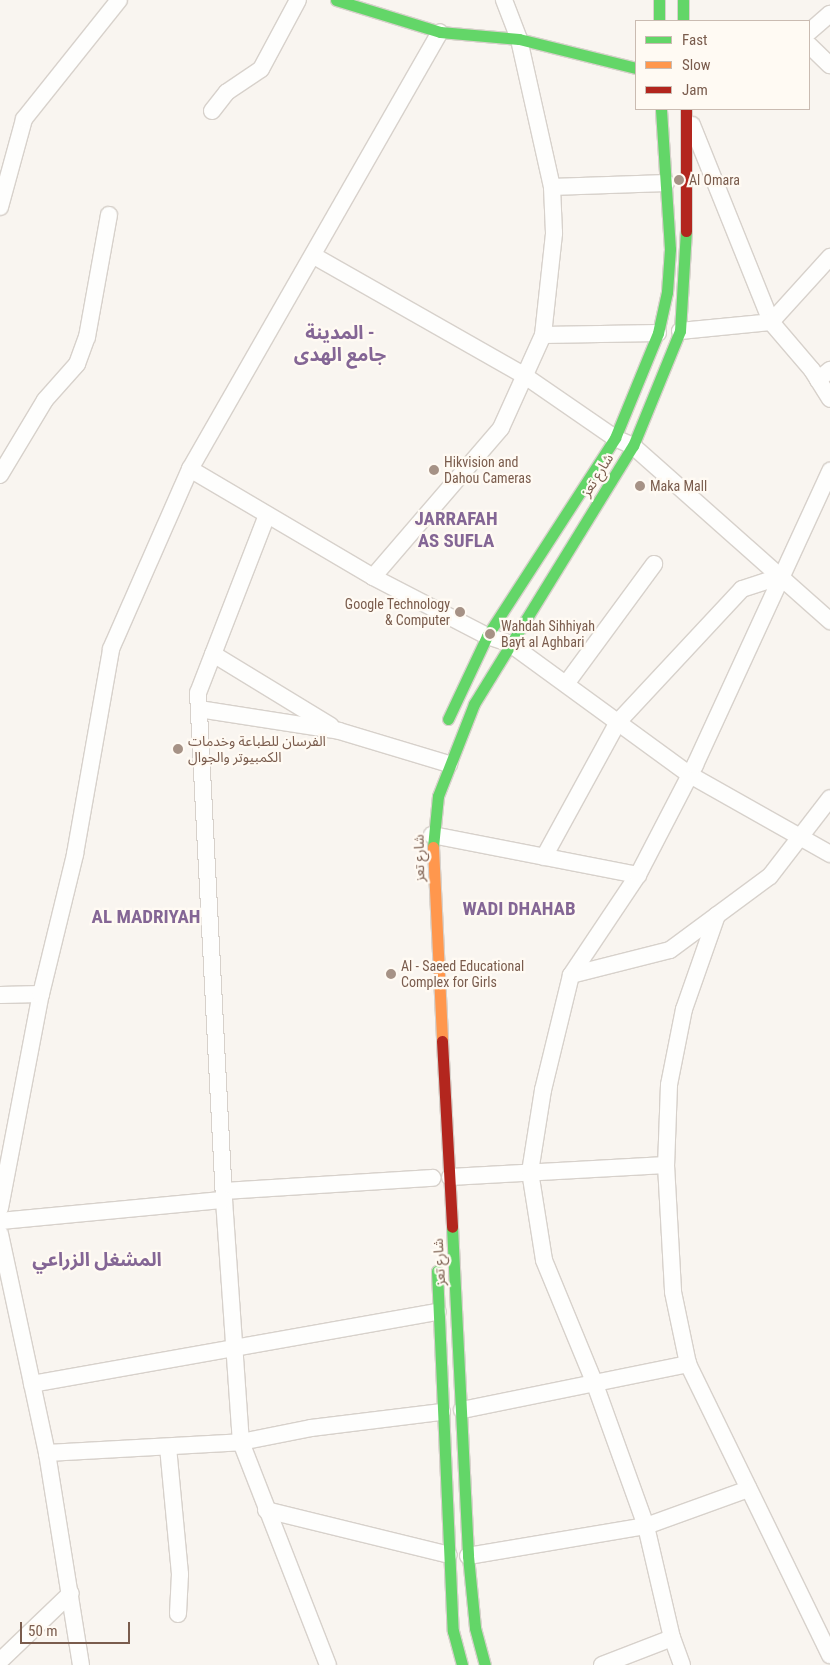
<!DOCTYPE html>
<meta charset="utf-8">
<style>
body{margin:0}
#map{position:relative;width:830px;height:1665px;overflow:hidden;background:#f9f5f0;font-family:"Roboto Condensed","Noto Sans Arabic",sans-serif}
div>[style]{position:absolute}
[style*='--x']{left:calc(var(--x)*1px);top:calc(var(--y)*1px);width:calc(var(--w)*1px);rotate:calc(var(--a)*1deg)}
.roads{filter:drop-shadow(1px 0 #d7d1cb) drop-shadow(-1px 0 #d7d1cb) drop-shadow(0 1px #d7d1cb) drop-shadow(0 -1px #d7d1cb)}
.street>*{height:16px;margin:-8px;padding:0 8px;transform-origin:8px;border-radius:8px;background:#fefefd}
.fast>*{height:11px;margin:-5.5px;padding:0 5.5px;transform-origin:5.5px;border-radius:5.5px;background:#63d668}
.slow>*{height:11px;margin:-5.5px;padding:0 5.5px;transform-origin:5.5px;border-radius:5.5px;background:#ff974d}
.jam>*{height:11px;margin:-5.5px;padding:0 5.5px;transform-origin:5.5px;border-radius:5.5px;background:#b3261e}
.dots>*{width:14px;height:14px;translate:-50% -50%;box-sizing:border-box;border:2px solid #fffaf3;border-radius:50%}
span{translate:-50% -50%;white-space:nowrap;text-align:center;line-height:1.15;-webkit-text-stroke:4.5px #fffaf3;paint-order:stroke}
.poi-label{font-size:14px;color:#7a5c4d}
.left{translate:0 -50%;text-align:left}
.right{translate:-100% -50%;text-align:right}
.street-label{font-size:14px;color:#7a5c4d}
.district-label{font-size:19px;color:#846695;font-weight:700}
.legend{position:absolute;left:635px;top:20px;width:175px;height:90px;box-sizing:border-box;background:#fffaf3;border:1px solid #cabbb1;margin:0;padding:6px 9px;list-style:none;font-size:15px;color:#7a5c4d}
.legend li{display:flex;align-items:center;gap:10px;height:25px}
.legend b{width:25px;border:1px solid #cabbb1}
.scale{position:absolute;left:20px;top:1622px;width:110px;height:22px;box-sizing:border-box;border:2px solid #7a5c4d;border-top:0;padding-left:6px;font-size:15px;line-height:18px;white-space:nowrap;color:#7a5c4d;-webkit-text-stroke:4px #fffaf3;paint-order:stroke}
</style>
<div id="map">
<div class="roads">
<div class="street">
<div style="--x:809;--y:32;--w:28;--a:-41"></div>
<div style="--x:809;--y:45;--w:29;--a:44"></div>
<div style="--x:212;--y:111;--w:24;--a:-52"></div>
<div style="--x:227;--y:92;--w:41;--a:-34.1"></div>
<div style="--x:261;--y:69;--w:78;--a:-61.8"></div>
<div style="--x:692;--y:125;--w:212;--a:68.1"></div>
<div style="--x:771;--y:322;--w:63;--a:49.5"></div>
<div style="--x:812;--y:370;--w:34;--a:58"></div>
<div style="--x:552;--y:187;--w:114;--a:-2"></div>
<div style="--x:0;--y:207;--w:91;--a:-74.7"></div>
<div style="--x:24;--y:119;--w:152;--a:-51.4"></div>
<div style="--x:314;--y:256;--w:243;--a:29.6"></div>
<div style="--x:525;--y:376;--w:109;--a:34.6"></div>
<div style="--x:615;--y:438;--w:20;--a:24"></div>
<div style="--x:633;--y:446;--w:264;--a:41.6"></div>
<div style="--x:680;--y:331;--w:91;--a:-5.6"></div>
<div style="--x:771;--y:322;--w:88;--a:-47.8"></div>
<div style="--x:543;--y:335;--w:115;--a:-1"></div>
<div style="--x:818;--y:380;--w:16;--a:-40"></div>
<div style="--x:190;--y:469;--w:212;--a:30.5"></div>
<div style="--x:373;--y:577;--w:128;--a:27.4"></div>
<div style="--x:487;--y:636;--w:23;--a:18"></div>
<div style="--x:509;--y:643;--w:224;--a:36.1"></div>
<div style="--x:690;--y:775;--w:161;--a:29.4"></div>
<div style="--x:0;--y:475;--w:87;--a:-59"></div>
<div style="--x:45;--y:400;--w:48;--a:-48.4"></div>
<div style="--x:77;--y:364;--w:29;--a:-70"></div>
<div style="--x:87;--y:337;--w:124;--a:-79.8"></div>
<div style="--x:267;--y:515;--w:191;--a:111.2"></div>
<div style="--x:198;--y:693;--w:508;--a:87.06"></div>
<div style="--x:224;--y:1200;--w:243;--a:86"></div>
<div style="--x:241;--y:1442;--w:239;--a:68.7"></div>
<div style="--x:373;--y:577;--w:196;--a:-49.3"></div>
<div style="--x:501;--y:428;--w:102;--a:-65.7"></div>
<div style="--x:543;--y:335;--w:103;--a:-83.8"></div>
<div style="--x:554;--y:233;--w:46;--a:-92.5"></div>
<div style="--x:552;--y:187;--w:152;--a:-102.6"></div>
<div style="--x:519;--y:39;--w:42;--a:-111"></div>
<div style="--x:213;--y:654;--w:138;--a:31.4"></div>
<div style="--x:566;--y:684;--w:149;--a:-53.7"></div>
<div style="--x:199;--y:709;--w:142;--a:8.9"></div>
<div style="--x:339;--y:731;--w:115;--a:16.7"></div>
<div style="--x:432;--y:835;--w:210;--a:11"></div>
<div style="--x:544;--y:857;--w:154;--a:-61.3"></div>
<div style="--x:618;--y:722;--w:182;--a:-47"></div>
<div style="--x:742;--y:589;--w:40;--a:-18"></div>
<div style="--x:717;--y:915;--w:100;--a:109.3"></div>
<div style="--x:684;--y:1009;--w:77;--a:101.2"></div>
<div style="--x:669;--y:1085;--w:80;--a:92.1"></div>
<div style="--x:666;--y:1165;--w:127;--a:86.8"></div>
<div style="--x:673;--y:1292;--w:74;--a:78.2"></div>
<div style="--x:688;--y:1364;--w:324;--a:64"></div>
<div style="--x:571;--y:975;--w:102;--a:-14.2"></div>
<div style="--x:670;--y:950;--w:124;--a:-36.5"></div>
<div style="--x:770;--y:876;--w:98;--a:-52.4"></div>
<div style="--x:0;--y:995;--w:41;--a:-1.4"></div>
<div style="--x:450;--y:1177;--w:216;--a:-3.2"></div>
<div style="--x:224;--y:1191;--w:209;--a:-3.6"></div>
<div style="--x:0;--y:1208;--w:218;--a:-79.2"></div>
<div style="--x:41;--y:994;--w:144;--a:-76.3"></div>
<div style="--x:75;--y:854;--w:208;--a:-80"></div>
<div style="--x:111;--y:649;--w:197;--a:-66.3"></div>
<div style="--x:190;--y:469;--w:503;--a:-60.23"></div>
<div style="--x:0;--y:1221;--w:225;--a:-5.4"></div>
<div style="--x:0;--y:1234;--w:224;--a:77.9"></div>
<div style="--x:47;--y:1453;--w:215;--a:80.9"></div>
<div style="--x:32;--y:1384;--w:412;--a:-10.1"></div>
<div style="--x:462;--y:1410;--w:231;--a:-11.5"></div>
<div style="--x:168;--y:1447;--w:128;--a:84.6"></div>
<div style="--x:180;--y:1574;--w:40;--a:92.9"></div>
<div style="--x:47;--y:1453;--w:194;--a:-3.2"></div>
<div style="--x:241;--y:1442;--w:71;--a:-11.3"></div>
<div style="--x:311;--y:1428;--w:132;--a:-7"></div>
<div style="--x:266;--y:1510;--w:188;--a:13.8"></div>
<div style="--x:468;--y:1556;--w:181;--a:-9.6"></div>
<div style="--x:646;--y:1526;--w:109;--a:-19.9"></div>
<div style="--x:0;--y:1661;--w:98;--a:-43.8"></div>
<div style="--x:602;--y:1665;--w:75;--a:-21.1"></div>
<div style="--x:682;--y:1665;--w:29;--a:-110"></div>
<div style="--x:672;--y:1638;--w:115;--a:-103.1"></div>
<div style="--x:646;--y:1526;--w:151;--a:-109.8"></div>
<div style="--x:595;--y:1384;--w:134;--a:-112.4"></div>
<div style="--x:544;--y:1260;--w:89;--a:-99"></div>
<div style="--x:530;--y:1172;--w:83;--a:-81"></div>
<div style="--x:543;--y:1090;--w:118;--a:-76.3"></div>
<div style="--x:571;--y:975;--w:120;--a:-56.2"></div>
<div style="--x:638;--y:875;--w:124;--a:-62.6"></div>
<div style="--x:695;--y:765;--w:324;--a:-65.3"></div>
</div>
<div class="fast">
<div style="--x:336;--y:0;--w:109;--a:17.1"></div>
<div style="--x:440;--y:32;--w:79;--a:5.1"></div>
<div style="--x:519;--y:39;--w:121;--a:13.9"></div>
<div style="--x:659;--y:0;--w:21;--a:90"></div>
<div style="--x:683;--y:0;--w:21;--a:90"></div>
<div style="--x:448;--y:719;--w:92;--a:-64.8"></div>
<div style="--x:487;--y:636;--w:236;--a:-57.1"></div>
<div style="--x:615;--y:438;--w:113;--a:-67.7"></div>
<div style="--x:658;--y:333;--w:42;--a:-77.6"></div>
<div style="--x:667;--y:292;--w:43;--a:-86"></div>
<div style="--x:670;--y:249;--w:140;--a:-93.7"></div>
<div style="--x:433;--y:847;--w:51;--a:-84.4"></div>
<div style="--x:438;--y:796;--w:99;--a:-68.6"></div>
<div style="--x:474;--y:704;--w:303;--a:-58.4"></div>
<div style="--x:633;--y:446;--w:124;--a:-67.8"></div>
<div style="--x:680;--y:331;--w:100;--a:-86.6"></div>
<div style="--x:452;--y:1227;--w:329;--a:87.2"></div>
<div style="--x:468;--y:1556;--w:72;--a:84.4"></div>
<div style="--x:475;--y:1628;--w:38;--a:75"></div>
<div style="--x:437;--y:1271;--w:360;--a:87.5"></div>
<div style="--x:453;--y:1631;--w:35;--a:75"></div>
</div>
<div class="slow">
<div style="--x:433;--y:847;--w:194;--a:87.3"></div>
</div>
<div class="jam">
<div style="--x:686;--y:109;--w:122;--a:90"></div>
<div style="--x:442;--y:1041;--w:186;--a:86.9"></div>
</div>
</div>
<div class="dots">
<div style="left:679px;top:180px;background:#a69286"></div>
<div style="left:434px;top:470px;background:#a69286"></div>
<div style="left:640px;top:486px;background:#a69286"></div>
<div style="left:460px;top:612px;background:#a69286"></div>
<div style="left:490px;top:634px;background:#a69286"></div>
<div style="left:178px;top:749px;background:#a69286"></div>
<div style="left:391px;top:974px;background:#a69286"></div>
</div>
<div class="poi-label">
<span class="left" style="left:689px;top:180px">Al Omara</span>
<span class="left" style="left:444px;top:470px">Hikvision and<br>Dahou Cameras</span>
<span class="left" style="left:650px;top:486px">Maka Mall</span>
<span class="right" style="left:450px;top:612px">Google Technology<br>&amp; Computer</span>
<span class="left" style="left:501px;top:634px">Wahdah Sihhiyah<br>Bayt al Aghbari</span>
<span class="left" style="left:188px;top:749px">الفرسان للطباعة وخدمات<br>الكمبيوتر والجوال</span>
<span class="left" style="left:401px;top:974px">Al - Saeed Educational<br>Complex for Girls</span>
</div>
<div class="street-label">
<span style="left:597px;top:475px;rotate:-58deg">شارع تعز</span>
<span style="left:419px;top:858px;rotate:-91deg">شارع تعز</span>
<span style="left:439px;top:1262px;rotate:-93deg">شارع تعز</span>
</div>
<div class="district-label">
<span style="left:340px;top:344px">المدينة -<br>جامع الهدى</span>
<span style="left:456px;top:530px">JARRAFAH<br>AS SUFLA</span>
<span style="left:519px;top:909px">WADI DHAHAB</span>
<span style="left:146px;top:917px">AL MADRIYAH</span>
<span style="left:97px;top:1260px">المشغل الزراعي</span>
</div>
<ul class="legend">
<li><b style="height:6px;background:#63d668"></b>Fast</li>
<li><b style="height:6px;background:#ff974d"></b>Slow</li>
<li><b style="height:6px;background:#b3261e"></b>Jam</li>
</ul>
<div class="scale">50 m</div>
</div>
